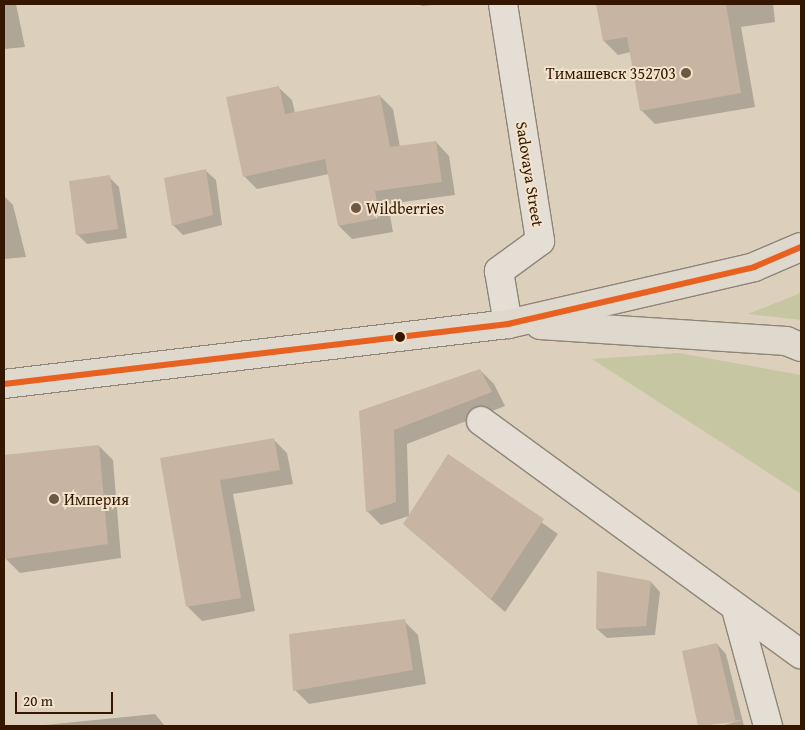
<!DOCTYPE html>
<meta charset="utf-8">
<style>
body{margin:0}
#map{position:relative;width:805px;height:730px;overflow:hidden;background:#dcd0bd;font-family:"Gentium Book Plus",serif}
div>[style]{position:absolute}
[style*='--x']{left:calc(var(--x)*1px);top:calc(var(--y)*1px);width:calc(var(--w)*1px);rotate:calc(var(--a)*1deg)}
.green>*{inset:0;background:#c7c6a2}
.shadow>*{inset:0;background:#0003}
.building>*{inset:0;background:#c7b4a3}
.roads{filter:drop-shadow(1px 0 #8f8577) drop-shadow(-1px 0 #8f8577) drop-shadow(0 1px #8f8577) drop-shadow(0 -1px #8f8577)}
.minor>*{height:28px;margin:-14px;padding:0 14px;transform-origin:14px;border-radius:14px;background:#e4ded4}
.major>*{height:28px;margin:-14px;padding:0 14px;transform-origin:14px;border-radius:14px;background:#dfd8cd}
.bus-1>*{height:6px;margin:-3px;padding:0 3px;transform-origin:3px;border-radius:3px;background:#e96120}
.dots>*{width:14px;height:14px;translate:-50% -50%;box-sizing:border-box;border:2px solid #f1e3cc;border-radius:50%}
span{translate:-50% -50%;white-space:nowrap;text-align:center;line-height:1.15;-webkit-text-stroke:4px #f1e3cc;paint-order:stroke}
.poi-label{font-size:16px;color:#351700}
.right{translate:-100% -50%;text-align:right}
.left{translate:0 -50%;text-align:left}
.street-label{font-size:16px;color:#351700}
.frame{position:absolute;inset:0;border:5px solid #351700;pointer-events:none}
.scale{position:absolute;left:15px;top:692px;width:98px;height:22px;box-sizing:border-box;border:2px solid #351700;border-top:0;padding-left:6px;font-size:15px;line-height:18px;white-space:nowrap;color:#351700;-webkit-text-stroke:4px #f1e3cc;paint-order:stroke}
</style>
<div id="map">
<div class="green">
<div style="clip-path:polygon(801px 291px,801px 320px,748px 314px,798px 294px)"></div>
<div style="clip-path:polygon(679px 353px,801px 375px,801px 494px,592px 359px)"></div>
</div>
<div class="shadow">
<div style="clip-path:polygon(4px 4px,16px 4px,25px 47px,4px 49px)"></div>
<div style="clip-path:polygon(419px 4px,446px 4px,422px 6px)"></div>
<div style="clip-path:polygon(597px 4px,773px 4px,775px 22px,741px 27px,755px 107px,655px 124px,641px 110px,631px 52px,618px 55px,604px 41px)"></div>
<div style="clip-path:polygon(278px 87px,292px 100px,295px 113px,380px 96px,393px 109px,400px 147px,436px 142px,449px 156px,455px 195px,388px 204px,393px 232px,352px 239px,339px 226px,329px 174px,257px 189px,244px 176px)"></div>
<div style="clip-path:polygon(206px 171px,216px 180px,222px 225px,183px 235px,173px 225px)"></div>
<div style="clip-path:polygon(109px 177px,119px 187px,127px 238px,87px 244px,77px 234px)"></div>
<div style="clip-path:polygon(4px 196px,13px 205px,26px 257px,4px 259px)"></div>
<div style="clip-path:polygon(480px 370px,494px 384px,505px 406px,407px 444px,409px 516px,381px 525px,367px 511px,361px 412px)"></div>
<div style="clip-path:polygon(273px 439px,287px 453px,293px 484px,233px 494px,255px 611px,202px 621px,188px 607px,161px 459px)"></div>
<div style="clip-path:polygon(99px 446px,113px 460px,121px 558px,20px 573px,6px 559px,4px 544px,4px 456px)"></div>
<div style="clip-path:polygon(448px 456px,558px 534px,505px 612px,405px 524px)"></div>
<div style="clip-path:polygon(651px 582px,660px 592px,655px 635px,607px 638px,597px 629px)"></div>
<div style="clip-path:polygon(404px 621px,418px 635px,426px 684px,309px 704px,295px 690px)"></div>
<div style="clip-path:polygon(717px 644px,726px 654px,744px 726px,721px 726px,742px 720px,700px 726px,683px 652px)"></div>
<div style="clip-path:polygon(155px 714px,165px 726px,35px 726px)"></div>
</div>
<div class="building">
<div style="clip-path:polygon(596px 4px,726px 4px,741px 93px,640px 111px,627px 37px,603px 41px)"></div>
<div style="clip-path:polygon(279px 86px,285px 114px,380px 95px,390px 147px,436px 141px,442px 182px,375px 191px,380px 218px,338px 226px,325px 159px,243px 177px,226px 97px)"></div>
<div style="clip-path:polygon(206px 169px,213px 215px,172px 226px,164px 178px)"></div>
<div style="clip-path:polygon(110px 175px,118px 229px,76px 235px,69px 181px)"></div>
<div style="clip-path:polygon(480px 369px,492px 392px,394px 430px,396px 502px,366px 512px,359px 411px)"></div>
<div style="clip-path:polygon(274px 438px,280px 470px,220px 480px,241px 598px,186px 607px,160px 458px)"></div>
<div style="clip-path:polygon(99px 445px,108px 544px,4px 559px,4px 455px)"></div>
<div style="clip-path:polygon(448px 454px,544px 519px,491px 599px,403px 524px)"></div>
<div style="clip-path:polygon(597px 571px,651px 581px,646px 626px,596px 629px)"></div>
<div style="clip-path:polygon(405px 619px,413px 670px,293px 691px,289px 634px)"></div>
<div style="clip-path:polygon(717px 643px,736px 722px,698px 726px,682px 651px)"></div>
</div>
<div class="roads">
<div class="minor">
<div style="--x:503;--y:4;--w:240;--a:81.1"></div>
<div style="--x:540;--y:241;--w:51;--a:143.8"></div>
<div style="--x:499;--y:271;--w:54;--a:80.4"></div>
<div style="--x:481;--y:421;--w:396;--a:36.1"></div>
<div style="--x:736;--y:609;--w:121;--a:74.7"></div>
</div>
<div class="major">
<div style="--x:540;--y:325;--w:247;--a:3.7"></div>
<div style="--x:786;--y:341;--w:16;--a:22"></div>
<div style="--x:4;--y:384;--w:508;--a:-6.79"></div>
<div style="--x:508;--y:324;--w:253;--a:-13"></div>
<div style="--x:754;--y:267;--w:51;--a:-23.1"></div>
</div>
</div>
<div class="bus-1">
<div style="--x:4;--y:384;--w:508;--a:-6.79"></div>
<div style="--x:508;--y:324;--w:253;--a:-13"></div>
<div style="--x:754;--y:267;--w:51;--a:-23.1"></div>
</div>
<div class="dots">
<div style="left:686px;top:73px;background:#6f5842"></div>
<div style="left:356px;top:208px;background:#6f5842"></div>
<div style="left:400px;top:337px;background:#351700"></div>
<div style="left:54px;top:499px;background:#6f5842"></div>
</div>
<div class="poi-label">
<span class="right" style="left:676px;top:73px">Тимашевск 352703</span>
<span class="left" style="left:366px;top:208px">Wildberries</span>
<span class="left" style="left:64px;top:499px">Империя</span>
</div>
<div class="street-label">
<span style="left:530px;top:174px;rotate:81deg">Sadovaya Street</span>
</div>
<div class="frame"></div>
<div class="scale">20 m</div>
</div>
